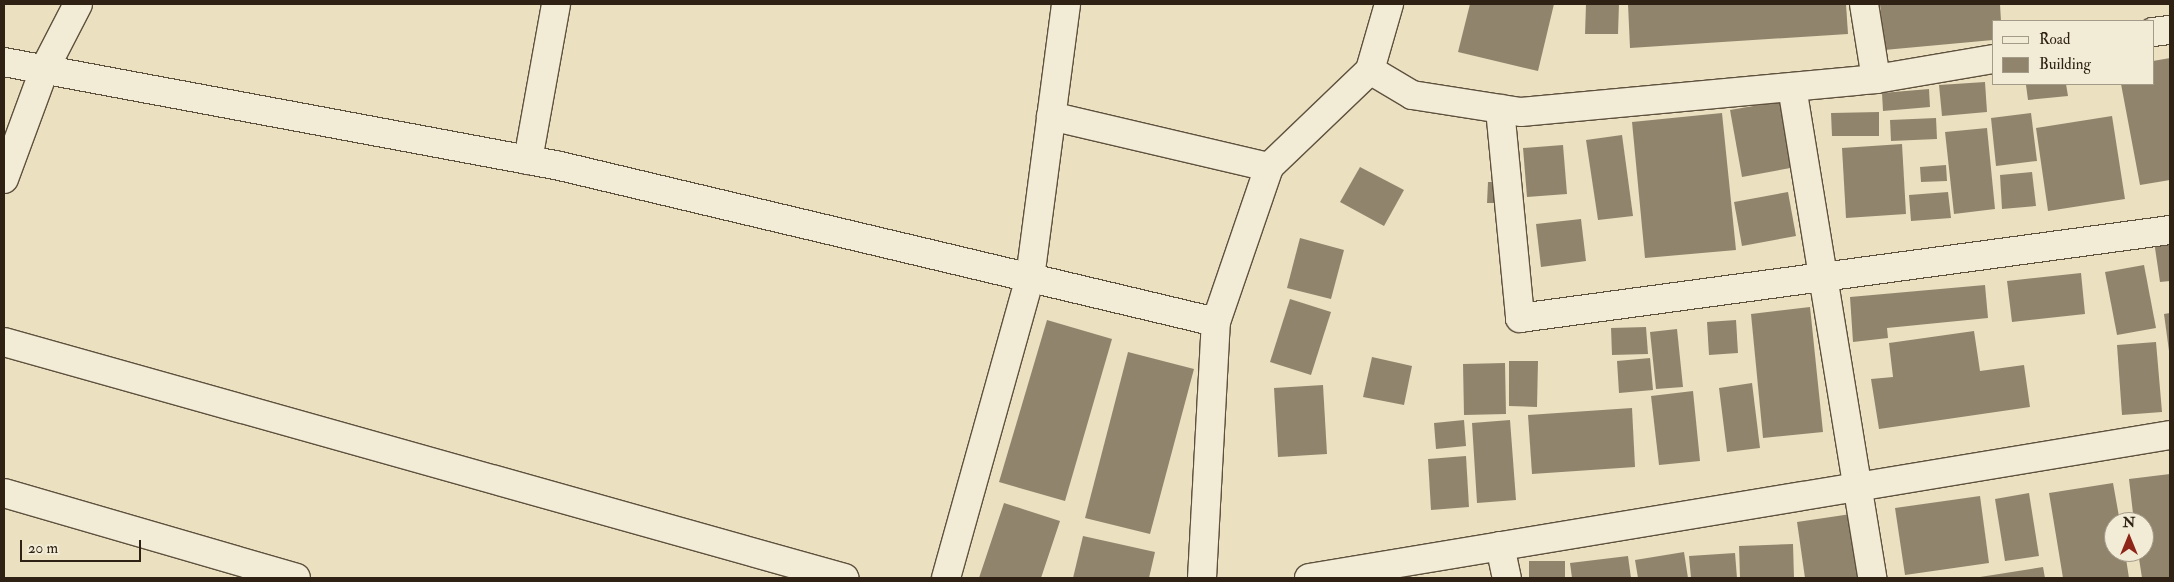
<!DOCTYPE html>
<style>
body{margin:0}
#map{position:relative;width:2174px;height:582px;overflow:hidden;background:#ebe0c0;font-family:"IM FELL Double Pica",serif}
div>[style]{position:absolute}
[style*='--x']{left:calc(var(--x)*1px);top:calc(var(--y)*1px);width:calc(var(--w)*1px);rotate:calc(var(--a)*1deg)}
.building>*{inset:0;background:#91846d}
.roads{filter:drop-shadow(1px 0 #5e513e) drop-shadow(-1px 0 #5e513e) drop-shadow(0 1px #5e513e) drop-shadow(0 -1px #5e513e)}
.street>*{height:28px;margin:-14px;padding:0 14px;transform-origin:14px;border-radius:14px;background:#f2ebd6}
.secondary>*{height:28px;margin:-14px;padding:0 14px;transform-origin:14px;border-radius:14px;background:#f2ebd6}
span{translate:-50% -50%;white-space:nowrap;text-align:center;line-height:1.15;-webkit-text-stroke:5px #f2ebd6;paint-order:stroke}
.frame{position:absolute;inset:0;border:5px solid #2f2113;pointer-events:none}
.legend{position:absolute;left:1992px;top:20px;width:162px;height:65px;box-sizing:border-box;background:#f2ebd6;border:1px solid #a49a88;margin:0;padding:6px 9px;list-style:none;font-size:15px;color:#2f2113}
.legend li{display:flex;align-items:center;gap:10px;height:25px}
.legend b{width:25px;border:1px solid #a49a88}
.north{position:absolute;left:2104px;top:512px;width:50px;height:50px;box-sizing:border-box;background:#f2ebd6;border:1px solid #a49a88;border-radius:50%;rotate:0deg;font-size:14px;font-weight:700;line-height:20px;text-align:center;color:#2f2113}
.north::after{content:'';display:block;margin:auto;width:18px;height:22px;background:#8f2418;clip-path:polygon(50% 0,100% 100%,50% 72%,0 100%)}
.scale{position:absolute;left:20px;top:540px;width:121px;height:22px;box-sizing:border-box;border:2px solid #2f2113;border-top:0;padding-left:6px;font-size:15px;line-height:18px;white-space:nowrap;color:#2f2113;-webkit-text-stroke:4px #f2ebd6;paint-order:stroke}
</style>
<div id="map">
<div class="building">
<div style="clip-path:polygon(1470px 4px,1554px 4px,1538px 71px,1458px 52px)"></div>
<div style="clip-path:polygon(1586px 4px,1619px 4px,1618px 34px,1585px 34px)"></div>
<div style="clip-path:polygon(1628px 4px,1846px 4px,1848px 34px,1630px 48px)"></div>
<div style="clip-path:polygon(1880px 4px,2000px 4px,2001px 21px,1993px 21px,1993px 40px,1884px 50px)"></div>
<div style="clip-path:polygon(2170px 58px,2170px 180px,2140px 185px,2121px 84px,2153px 84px,2153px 61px)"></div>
<div style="clip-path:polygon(1985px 82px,1987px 112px,1942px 116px,1939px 85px)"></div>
<div style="clip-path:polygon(2066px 84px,2068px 96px,2028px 100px,2026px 85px)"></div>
<div style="clip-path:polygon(1929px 89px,1930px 107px,1883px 111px,1882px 93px)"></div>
<div style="clip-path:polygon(1783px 101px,1796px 167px,1742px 177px,1730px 110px)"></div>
<div style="clip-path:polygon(1879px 112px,1879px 136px,1832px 136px,1831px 113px)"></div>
<div style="clip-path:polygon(1722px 113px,1736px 250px,1645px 258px,1632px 122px)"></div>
<div style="clip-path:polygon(2031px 113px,2037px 161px,1996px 166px,1991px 118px)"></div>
<div style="clip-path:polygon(2112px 116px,2125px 199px,2048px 211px,2036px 128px)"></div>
<div style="clip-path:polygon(1936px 118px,1937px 139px,1891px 141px,1890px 120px)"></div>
<div style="clip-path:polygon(1987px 128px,1995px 209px,1954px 214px,1945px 132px)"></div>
<div style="clip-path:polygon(1622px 135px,1633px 216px,1598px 220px,1586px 140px)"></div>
<div style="clip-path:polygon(1902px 144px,1906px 214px,1846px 218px,1842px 148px)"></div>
<div style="clip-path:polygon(1563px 145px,1567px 194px,1527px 197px,1523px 148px)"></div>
<div style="clip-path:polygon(1946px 165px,1947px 181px,1921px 182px,1920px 167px)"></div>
<div style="clip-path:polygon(1360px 167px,1404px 190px,1384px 226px,1340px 202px)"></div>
<div style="clip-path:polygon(2032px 172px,2036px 206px,2002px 209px,2000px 175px)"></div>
<div style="clip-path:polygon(1488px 182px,1502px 182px,1502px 203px,1487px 203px)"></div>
<div style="clip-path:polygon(1788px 192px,1796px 236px,1742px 246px,1734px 202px)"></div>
<div style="clip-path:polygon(1948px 192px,1951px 218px,1911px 221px,1909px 195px)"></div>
<div style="clip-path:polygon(1581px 219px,1586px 261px,1541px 267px,1536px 224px)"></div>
<div style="clip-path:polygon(1300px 238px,1344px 250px,1331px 299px,1287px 288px)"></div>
<div style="clip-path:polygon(2170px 239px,2170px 281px,2160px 282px,2154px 241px)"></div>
<div style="clip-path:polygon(2144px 265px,2156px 328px,2117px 335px,2105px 272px)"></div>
<div style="clip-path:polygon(2081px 273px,2085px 314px,2012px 322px,2007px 281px)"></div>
<div style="clip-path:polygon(1985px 285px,1988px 318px,1887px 328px,1888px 338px,1853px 342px,1850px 297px)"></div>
<div style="clip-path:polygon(1290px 299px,1331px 312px,1311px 375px,1270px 362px)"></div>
<div style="clip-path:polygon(1810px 307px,1823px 432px,1763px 438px,1751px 314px)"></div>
<div style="clip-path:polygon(2170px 313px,2170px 350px,2169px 351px,2164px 314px)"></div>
<div style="clip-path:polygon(1047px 320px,1112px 339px,1065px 501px,999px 482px)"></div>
<div style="clip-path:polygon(1736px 320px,1738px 353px,1709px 355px,1707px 322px)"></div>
<div style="clip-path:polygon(1646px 327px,1648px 354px,1612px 355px,1611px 328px)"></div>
<div style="clip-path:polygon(1677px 329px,1683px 387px,1656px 389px,1650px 332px)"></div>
<div style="clip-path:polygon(1974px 331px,1980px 371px,2024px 365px,2030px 407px,1879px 429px,1871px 379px,1893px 377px,1889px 343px)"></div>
<div style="clip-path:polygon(2156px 342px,2162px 412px,2122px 415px,2117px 345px)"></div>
<div style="clip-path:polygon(1128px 352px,1194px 369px,1150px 534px,1085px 518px)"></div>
<div style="clip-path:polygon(1372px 357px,1412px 366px,1404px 405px,1363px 397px)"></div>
<div style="clip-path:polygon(1650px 358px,1653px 390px,1619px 393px,1617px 361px)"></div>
<div style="clip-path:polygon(1509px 361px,1538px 361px,1537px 407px,1509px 406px)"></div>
<div style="clip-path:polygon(1505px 363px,1506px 414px,1464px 415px,1463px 364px)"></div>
<div style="clip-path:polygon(1752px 383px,1760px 448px,1727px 452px,1719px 388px)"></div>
<div style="clip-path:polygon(1323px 385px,1327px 454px,1278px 457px,1274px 388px)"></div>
<div style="clip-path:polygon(1693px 391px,1700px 461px,1659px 465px,1651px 396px)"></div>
<div style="clip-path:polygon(1632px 408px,1635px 467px,1532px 474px,1528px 415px)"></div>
<div style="clip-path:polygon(1464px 420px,1466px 446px,1436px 449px,1434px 423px)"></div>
<div style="clip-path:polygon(1510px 420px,1516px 500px,1477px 503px,1472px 423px)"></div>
<div style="clip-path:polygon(1466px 456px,1469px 507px,1431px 510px,1428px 459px)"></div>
<div style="clip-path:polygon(2170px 474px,2170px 578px,2142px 578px,2138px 552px,2144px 552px,2144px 522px,2134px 522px,2129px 479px)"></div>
<div style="clip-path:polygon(2113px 483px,2120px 522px,2114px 522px,2114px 552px,2125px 552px,2129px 578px,2063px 578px,2049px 493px)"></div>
<div style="clip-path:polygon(2029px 493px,2039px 556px,2005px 561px,1995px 499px)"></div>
<div style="clip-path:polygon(1980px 496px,1989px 563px,1905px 575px,1895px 508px)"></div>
<div style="clip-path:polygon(1004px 503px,1060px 521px,1041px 578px,979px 578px)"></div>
<div style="clip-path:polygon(1851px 514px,1860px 578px,1805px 578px,1797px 522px)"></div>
<div style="clip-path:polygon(1083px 536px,1155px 552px,1149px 578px,1073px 578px)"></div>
<div style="clip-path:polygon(1793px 544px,1794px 578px,1740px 578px,1739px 546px)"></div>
<div style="clip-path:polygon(1684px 552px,1688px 578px,1638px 578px,1635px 560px)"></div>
<div style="clip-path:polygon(1735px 553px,1737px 578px,1691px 578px,1689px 556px)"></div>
<div style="clip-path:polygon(1628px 556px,1631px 578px,1572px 578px,1570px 563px)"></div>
<div style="clip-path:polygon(1529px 561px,1565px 561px,1565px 578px,1529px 578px)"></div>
<div style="clip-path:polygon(2043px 567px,2045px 578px,1980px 578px,1980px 577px)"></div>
</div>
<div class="roads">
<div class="street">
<div style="--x:1864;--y:4;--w:76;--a:80.9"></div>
<div style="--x:1792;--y:87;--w:497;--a:80.7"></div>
<div style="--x:1500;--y:109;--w:210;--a:84.5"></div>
<div style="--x:1520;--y:318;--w:656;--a:-7.71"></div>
<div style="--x:1051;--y:116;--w:224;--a:13.2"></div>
<div style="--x:528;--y:160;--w:158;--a:-79.8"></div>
<div style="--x:4;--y:179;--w:116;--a:-69.8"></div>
<div style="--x:44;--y:70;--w:74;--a:-62.7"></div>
<div style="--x:4;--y:342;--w:873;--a:15.69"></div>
<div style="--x:4;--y:493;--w:304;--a:16.2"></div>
<div style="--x:1500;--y:546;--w:33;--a:78"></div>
<div style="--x:946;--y:578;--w:312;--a:-74.4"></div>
<div style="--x:1030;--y:278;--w:276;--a:-82.5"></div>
<div style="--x:1309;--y:578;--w:873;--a:-9.43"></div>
</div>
<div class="secondary">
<div style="--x:2153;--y:32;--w:17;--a:-7"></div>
<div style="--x:4;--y:62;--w:566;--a:10.59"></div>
<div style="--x:560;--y:166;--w:674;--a:13.38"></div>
<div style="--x:1370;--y:70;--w:49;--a:30.8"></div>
<div style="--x:1412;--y:95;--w:110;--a:8.9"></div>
<div style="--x:1521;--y:112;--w:357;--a:-5.3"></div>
<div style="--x:1876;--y:79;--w:119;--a:-9.7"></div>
<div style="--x:1202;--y:578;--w:256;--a:-86.9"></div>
<div style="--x:1216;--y:322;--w:164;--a:-71.1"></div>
<div style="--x:1269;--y:167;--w:140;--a:-43.8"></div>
<div style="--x:1370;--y:70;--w:69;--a:-73.9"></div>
</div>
</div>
<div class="frame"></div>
<ul class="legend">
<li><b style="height:6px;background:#f2ebd6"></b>Road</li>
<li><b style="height:14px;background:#91846d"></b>Building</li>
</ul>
<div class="north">N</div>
<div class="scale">20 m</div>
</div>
